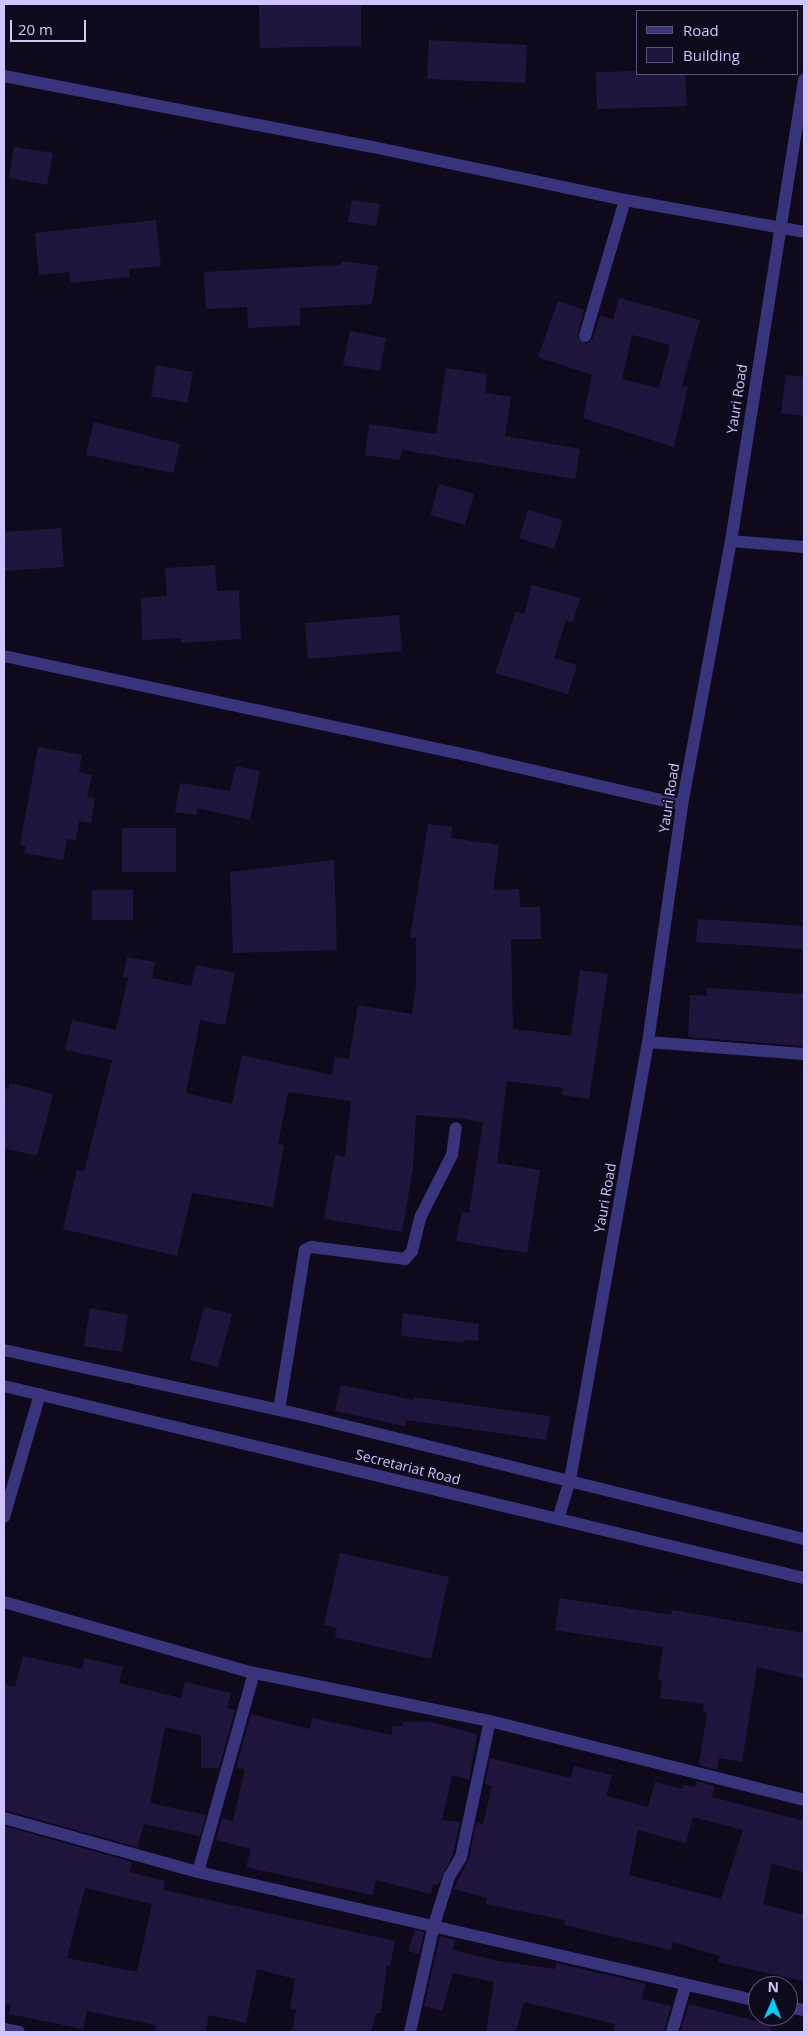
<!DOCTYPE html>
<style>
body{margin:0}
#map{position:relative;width:808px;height:2036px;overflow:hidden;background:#0e0a1c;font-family:"Open Sans",sans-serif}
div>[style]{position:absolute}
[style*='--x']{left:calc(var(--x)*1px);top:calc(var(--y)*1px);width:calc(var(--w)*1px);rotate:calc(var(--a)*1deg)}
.building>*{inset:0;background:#20163d}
.street>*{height:12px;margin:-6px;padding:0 6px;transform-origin:6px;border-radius:6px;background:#3a347c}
span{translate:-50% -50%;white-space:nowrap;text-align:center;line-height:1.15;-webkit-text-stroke:4px #0e0a1c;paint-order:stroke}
.street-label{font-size:14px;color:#cec5ff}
.frame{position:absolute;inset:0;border:5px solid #cec5ff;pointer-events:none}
.legend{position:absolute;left:636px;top:10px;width:162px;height:65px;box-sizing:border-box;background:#0e0a1c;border:1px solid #5b5577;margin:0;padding:6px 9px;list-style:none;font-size:15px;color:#cec5ff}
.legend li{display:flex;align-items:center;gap:10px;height:25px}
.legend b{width:25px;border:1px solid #5b5577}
.north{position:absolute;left:748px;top:1976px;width:50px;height:50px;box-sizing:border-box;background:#0e0a1c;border:1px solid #5b5577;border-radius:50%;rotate:1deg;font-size:14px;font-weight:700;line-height:20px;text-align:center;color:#cec5ff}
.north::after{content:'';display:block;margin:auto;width:18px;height:22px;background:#00cef0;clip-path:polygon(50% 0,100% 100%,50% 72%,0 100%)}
.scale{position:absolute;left:10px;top:20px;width:76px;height:22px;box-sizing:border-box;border:2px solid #cec5ff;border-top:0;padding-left:6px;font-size:15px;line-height:18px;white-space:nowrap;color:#cec5ff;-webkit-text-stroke:4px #0e0a1c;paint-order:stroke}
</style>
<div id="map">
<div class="building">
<div style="clip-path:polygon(259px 4px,361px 4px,361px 46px,260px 48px)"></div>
<div style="clip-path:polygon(429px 40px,527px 45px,525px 83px,427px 79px)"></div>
<div style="clip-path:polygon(637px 71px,637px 74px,685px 74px,687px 106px,597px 109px,596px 72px)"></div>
<div style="clip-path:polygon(14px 147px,53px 153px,47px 185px,9px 178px)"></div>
<div style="clip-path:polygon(352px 200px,380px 204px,376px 226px,348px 222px)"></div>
<div style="clip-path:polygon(156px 220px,161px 266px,129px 269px,130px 277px,70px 283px,69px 272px,39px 275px,35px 233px)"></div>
<div style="clip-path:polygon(342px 261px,378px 266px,372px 304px,300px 308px,300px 325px,248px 328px,247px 307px,206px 309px,204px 272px,341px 265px)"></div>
<div style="clip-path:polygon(evenodd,619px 298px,700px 320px,682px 386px,688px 387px,674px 447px,583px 418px,592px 375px,538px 357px,558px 301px,584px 310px,577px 337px,586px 344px,593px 339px,600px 315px,613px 320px,619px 298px,632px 335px,670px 345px,659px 388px,622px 379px,632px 335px)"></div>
<div style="clip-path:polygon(350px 331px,386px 338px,380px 371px,343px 365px)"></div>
<div style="clip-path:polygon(156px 365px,193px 372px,187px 403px,151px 396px)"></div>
<div style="clip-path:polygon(446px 368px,487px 374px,485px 393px,511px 397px,505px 436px,580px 449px,575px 479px,402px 450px,400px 460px,365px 455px,369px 424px,436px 434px)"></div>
<div style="clip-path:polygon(786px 375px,804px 377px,804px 416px,781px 413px)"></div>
<div style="clip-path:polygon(94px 422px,180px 444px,173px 473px,86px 455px)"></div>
<div style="clip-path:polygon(439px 484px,474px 494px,465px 525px,430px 515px)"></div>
<div style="clip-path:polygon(528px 510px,563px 520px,554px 549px,519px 538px)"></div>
<div style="clip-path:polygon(61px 528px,64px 567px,4px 571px,4px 532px)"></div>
<div style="clip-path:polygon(215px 565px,217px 591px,239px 590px,241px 639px,181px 643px,181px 638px,142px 640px,141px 598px,167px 596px,165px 568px)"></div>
<div style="clip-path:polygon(532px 585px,580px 598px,573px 622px,566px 620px,554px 658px,577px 665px,568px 694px,495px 673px,516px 611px,524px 614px)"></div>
<div style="clip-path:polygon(399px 615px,402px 651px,308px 659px,305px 623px)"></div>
<div style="clip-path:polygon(38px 747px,82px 755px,79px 772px,92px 775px,87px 797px,95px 798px,91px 823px,79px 821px,76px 840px,67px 839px,63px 860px,24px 853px,26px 846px,20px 845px)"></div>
<div style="clip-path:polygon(236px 766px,260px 771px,250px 820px,197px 808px,196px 815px,175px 812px,180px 783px,230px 791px)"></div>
<div style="clip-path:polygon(428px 824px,452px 827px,451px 838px,499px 845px,493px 890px,519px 889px,520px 907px,540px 907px,541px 939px,511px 939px,513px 1029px,571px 1036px,580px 970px,608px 974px,589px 1099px,562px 1095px,563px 1088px,507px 1081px,497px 1163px,540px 1170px,527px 1253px,456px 1241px,462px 1212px,469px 1213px,483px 1123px,466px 1119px,416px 1115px,413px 1168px,402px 1232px,324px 1219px,335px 1155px,345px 1157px,351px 1101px,288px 1092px,278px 1144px,284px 1145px,273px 1207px,192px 1193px,177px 1256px,63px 1229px,77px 1170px,84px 1172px,112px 1060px,65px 1050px,72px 1020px,116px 1030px,128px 978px,123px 977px,127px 957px,155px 962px,152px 978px,191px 986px,196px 965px,235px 973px,225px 1025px,200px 1020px,186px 1093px,232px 1104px,242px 1055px,332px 1075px,335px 1057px,349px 1059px,358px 1005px,412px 1014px,416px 986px,416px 938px,410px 938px)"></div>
<div style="clip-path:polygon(122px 828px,176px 828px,176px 872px,122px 872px)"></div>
<div style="clip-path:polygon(334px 860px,337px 950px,233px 953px,230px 872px)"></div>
<div style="clip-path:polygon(92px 890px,133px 890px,133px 920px,92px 920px)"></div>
<div style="clip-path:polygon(698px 919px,804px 926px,804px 949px,696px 942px)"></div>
<div style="clip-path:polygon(707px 988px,804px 994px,804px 1046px,688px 1037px,690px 995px,707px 996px)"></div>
<div style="clip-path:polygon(10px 1083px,53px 1094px,37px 1156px,4px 1148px,4px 1088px,8px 1089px)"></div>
<div style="clip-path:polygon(204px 1307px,232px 1314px,218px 1367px,190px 1360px)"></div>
<div style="clip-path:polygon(90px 1308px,128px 1315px,122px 1352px,84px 1346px)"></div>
<div style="clip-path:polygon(403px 1313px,479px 1324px,478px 1341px,465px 1340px,464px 1343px,401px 1336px)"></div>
<div style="clip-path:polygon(341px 1385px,414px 1400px,414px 1397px,550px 1416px,546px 1440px,406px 1420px,405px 1426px,335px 1411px)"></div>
<div style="clip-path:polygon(340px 1553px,449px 1577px,431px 1659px,335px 1637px,337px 1628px,324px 1625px)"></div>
<div style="clip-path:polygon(560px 1598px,671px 1615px,672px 1610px,804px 1633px,804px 1678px,757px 1667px,742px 1762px,719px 1758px,717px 1770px,699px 1765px,707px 1713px,703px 1712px,704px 1704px,660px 1698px,662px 1681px,658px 1680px,663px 1647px,555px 1630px)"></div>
<div style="clip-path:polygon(23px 1656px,82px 1669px,84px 1658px,123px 1667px,119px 1683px,181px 1698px,185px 1682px,231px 1693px,227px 1708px,235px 1710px,219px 1768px,201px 1768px,201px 1735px,165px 1727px,150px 1803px,206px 1815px,200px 1836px,144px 1824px,137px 1847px,4px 1810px,4px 1684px,15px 1687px)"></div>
<div style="clip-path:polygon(251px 1714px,310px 1729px,312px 1718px,392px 1735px,392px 1726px,403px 1726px,403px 1722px,430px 1722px,477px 1734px,469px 1780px,452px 1775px,442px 1820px,460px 1822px,453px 1854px,438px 1885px,433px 1884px,431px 1894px,376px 1880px,372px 1895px,246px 1867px,251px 1849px,216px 1840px,222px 1818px,233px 1821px,245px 1769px,236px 1768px)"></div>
<div style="clip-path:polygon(evenodd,490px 1758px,571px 1778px,574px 1766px,612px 1775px,606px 1796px,648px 1807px,655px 1782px,683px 1789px,683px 1785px,695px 1787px,696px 1781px,714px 1786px,712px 1797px,804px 1821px,804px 1872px,772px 1864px,763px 1904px,804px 1915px,804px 1981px,718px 1962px,720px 1956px,673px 1942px,671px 1950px,585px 1930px,564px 1924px,565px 1920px,486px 1904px,487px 1898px,454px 1889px,469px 1859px,476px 1823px,483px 1824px,492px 1786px,485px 1784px,490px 1758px,693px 1817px,743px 1830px,721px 1899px,629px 1875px,638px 1830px,686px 1843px,693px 1817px)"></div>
<div style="clip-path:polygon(evenodd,4px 1826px,132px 1862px,129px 1872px,165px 1881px,163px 1890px,395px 1941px,390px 1966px,387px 1965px,381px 2013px,376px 2013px,371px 2032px,292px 2032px,296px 2010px,290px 2009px,295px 1979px,257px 1969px,246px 2023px,209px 2015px,205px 2032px,154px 2032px,156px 2025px,87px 2011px,83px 2029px,9px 2014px,11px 2005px,4px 2004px,4px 1826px,85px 1888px,152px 1904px,137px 1972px,67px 1958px,85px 1888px)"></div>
<div style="clip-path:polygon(415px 1930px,424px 1932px,419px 1954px,408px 1951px)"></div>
<div style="clip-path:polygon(440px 1936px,455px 1940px,453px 1950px,498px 1961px,555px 1969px,556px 1963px,646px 1984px,641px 1999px,671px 2006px,664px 2032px,613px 2032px,615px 2024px,524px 2002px,516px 2032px,486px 2032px,494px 1982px,453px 1973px,442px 2011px,424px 2006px)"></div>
<div style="clip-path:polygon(689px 2004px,772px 2025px,771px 2032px,680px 2032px)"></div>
</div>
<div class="street">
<div style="--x:4;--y:76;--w:376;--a:10.9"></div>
<div style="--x:373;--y:147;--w:258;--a:11.9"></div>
<div style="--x:625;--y:200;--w:182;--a:10.1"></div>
<div style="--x:585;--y:336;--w:142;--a:-73.6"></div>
<div style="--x:731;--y:541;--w:73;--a:4.7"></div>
<div style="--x:4;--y:656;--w:490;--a:12.1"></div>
<div style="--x:483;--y:759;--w:204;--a:13"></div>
<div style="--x:648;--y:1042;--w:156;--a:4.4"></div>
<div style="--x:4;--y:1350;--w:301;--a:12.3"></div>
<div style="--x:298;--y:1414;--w:521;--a:13.88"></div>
<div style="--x:4;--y:1386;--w:823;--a:13.5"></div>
<div style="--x:279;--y:1410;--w:162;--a:-80.8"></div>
<div style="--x:305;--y:1250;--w:7;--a:-27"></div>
<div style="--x:311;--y:1247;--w:95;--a:7.3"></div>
<div style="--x:405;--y:1259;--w:11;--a:-49"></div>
<div style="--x:412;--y:1251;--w:36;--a:-76"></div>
<div style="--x:421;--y:1216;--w:68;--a:-63.1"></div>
<div style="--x:452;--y:1155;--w:27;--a:-82"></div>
<div style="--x:4;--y:1517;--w:128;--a:-73.7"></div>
<div style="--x:558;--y:1519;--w:41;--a:-72.9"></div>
<div style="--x:570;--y:1480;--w:445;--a:-79.9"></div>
<div style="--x:648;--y:1042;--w:239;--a:-81.8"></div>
<div style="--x:682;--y:805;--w:269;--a:-79.5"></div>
<div style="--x:731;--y:541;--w:467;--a:-81"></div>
<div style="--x:4;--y:1602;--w:260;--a:15.9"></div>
<div style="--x:254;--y:1673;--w:241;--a:11.5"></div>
<div style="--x:490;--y:1721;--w:324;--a:14.1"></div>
<div style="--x:4;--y:1818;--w:201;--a:15.6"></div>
<div style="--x:198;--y:1872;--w:575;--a:12.97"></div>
<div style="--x:198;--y:1872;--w:207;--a:-74.3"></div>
<div style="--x:788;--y:2007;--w:16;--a:11"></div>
<div style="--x:4;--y:2029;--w:15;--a:11"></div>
<div style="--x:410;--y:2032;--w:110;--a:-77.4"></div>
<div style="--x:434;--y:1925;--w:50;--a:-72.6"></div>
<div style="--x:449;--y:1877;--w:23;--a:-59"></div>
<div style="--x:461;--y:1857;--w:139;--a:-78"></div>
<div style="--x:672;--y:2032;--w:47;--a:-73.9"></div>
</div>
<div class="street-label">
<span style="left:737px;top:399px;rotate:-81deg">Yauri Road</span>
<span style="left:669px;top:798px;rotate:-81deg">Yauri Road</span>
<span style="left:605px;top:1198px;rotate:-80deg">Yauri Road</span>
<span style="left:408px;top:1467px;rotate:14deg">Secretariat Road</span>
</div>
<div class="frame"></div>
<ul class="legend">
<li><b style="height:6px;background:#3a347c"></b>Road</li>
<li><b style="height:14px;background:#20163d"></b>Building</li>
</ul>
<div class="north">N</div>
<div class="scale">20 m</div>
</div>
